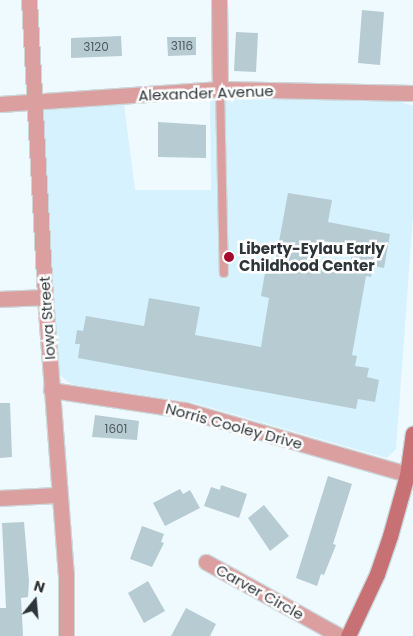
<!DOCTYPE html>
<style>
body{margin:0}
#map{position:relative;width:413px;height:636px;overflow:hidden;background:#eefaff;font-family:Poppins,sans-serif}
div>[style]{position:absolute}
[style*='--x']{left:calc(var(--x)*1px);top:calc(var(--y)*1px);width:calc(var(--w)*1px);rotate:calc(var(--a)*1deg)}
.built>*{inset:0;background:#d6f2fe}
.building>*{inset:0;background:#b7cbd3}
.roads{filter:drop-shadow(1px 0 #cbd7db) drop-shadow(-1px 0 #cbd7db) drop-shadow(0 1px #cbd7db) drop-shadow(0 -1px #cbd7db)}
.lane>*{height:8px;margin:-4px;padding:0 4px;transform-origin:4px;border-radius:4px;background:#db9f9f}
.street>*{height:15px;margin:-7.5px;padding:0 7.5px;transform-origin:7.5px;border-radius:7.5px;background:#db9f9f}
.secondary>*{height:15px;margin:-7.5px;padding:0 7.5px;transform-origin:7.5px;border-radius:7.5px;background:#c87174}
.dots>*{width:14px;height:14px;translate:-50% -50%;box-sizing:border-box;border:2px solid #fff;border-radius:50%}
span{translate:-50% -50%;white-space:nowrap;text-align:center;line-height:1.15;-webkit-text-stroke:5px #fff;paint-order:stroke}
.number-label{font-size:12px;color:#505a5f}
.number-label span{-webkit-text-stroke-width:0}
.street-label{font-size:15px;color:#2d3538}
.poi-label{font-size:15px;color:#2d3538;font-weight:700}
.left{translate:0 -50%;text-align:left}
.north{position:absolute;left:10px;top:576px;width:50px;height:50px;-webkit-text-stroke:4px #fff;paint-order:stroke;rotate:17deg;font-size:14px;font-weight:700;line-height:20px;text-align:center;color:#2d3538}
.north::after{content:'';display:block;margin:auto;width:18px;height:22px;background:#2d3538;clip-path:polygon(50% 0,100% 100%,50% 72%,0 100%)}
</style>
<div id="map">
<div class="built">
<div style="clip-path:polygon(210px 99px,396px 100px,413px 106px,413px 216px,396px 449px,387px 458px,195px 403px,71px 384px,58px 374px,43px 109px,124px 104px,135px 190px,211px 190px)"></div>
</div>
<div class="building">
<div style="clip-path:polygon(362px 10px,384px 12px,380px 65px,358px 63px)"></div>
<div style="clip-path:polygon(236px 32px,258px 33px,256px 72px,234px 71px)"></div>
<div style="clip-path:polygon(121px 36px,122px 56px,71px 58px,71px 38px)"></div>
<div style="clip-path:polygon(167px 37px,196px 37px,196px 55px,168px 56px)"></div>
<div style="clip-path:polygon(158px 122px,206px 125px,206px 158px,158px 157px)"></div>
<div style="clip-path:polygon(evenodd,288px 193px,332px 200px,328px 222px,390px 234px,384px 268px,373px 266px,371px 277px,366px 276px,352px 355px,357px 356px,355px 366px,369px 368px,367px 377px,379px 380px,375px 402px,358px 399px,356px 409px,78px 358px,80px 344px,75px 344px,77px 330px,83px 331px,86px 316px,144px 326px,149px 298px,200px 307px,195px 335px,261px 347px,269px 298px,261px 296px,265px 273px,273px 274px,288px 193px,323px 241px,353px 246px,349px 272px,318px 267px,323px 241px)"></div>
<div style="clip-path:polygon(0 403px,10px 403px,12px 457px,0 458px)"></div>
<div style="clip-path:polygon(95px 415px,139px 421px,137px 440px,92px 437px)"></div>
<div style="clip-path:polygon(328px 476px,352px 484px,333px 544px,336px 545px,324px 575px,321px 574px,317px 586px,296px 578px)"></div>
<div style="clip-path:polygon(221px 485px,247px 494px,239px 518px,204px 506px,211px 487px,220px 490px)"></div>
<div style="clip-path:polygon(180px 489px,183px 494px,190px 490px,200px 508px,165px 526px,153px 503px)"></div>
<div style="clip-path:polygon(264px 505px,289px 536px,270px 551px,248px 518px)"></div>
<div style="clip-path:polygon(24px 522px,29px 581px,28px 597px,21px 598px,23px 636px,0 636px,0 608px,6px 608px,2px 523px)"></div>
<div style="clip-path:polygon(142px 526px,164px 534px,161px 542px,164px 543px,152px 567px,130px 559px)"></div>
<div style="clip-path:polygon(148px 581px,165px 611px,144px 623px,128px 593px)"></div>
<div style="clip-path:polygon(186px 608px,216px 624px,210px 636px,171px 636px)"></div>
</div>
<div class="roads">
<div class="lane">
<div style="--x:220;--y:89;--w:184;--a:88.8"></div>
</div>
<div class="street">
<div style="--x:29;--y:0;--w:297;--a:86.9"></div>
<div style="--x:45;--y:297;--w:278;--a:85.7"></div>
<div style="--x:66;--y:574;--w:62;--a:90"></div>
<div style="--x:219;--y:0;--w:89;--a:89.4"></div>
<div style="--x:0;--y:104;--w:221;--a:-3.9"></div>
<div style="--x:220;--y:89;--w:193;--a:1.2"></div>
<div style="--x:0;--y:299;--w:45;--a:-2.5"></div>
<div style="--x:51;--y:390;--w:135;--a:8.5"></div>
<div style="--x:185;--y:410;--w:237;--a:16.1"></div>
<div style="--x:0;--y:498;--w:58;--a:-3"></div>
<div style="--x:206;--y:562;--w:153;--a:28.9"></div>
</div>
<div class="secondary">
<div style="--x:348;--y:636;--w:68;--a:-64.9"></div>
<div style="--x:377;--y:574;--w:40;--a:-71.1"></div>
<div style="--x:390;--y:536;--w:63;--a:-74.4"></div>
<div style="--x:407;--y:475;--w:42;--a:-81.9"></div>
</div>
</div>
<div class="dots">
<div style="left:229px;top:257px;background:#a5082e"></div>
</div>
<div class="number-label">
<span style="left:182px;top:46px">3116</span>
<span style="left:96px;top:47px">3120</span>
<span style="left:116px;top:429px">1601</span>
</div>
<div class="street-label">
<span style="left:206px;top:93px;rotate:-2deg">Alexander Avenue</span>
<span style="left:47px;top:318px;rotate:-94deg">Iowa Street</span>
<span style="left:234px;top:426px;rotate:15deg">Norris Cooley Drive</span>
<span style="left:260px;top:592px;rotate:29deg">Carver Circle</span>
</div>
<div class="poi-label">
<span class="left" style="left:239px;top:257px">Liberty-Eylau Early<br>Childhood Center</span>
</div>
<div class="north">N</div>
</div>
